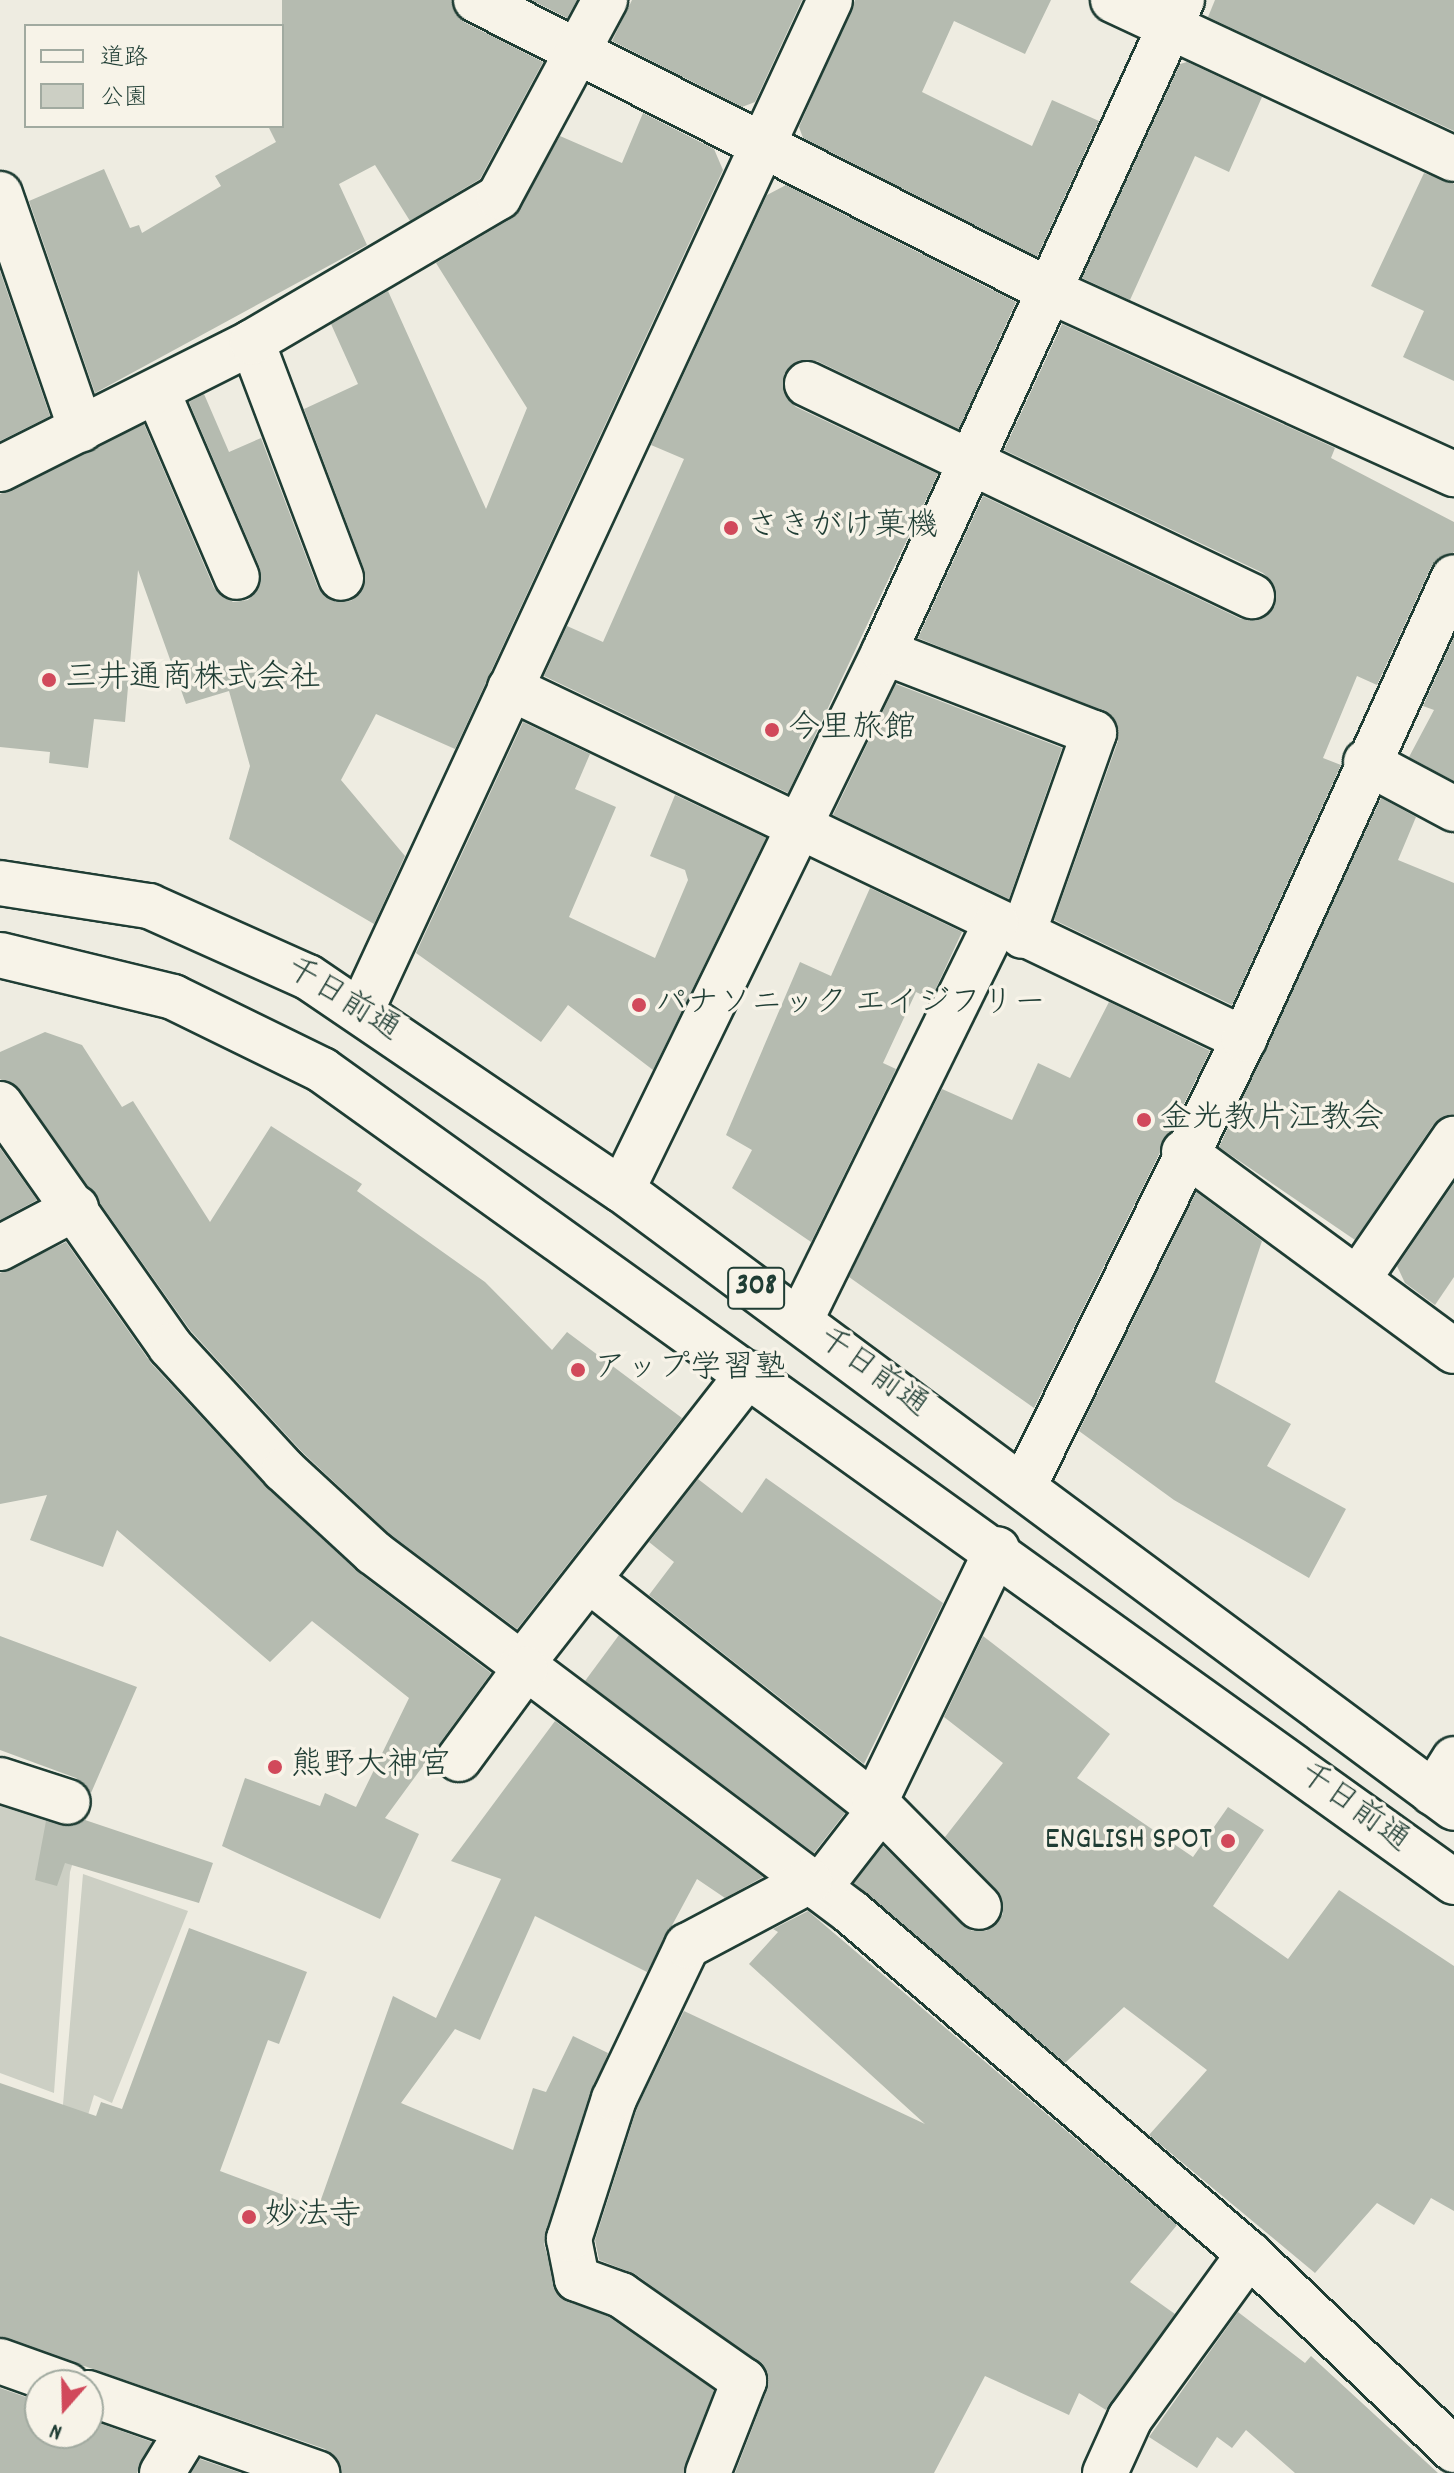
<!DOCTYPE html>
<meta charset="utf-8">
<style>
body{margin:0}
#map{position:relative;width:1454px;height:2473px;overflow:hidden;background:#eeece1;font-family:Dekko,"Klee One",sans-serif}
div>[style]{position:absolute}
[style*='--x']{left:calc(var(--x)*1px);top:calc(var(--y)*1px);width:calc(var(--w)*1px);rotate:calc(var(--a)*1deg)}
.green>*{inset:0;background:#cccfc4}
.building>*{inset:0;background:#b5bbb0}
.roads{filter:drop-shadow(2px 0 #1f3d34) drop-shadow(-2px 0 #1f3d34) drop-shadow(0 2px #1f3d34) drop-shadow(0 -2px #1f3d34)}
.minor>*{height:44px;margin:-22px;padding:0 22px;transform-origin:22px;border-radius:22px;background:#f7f3e8}
.trunk>*{height:44px;margin:-22px;padding:0 22px;transform-origin:22px;border-radius:22px;background:#f7f3e8}
.dots>*{width:22px;height:22px;translate:-50% -50%;box-sizing:border-box;border:4px solid #f7f3e8;border-radius:50%}
span{translate:-50% -50%;white-space:nowrap;text-align:center;line-height:1.15;-webkit-text-stroke:7px #f7f3e8;paint-order:stroke}
.shield-label span{padding:2px 6px;background:#f7f3e8;border:2px solid;border-radius:6px;-webkit-text-stroke-width:0}
.shield-label{font-size:30px;color:#1f3d34;font-weight:700}
.poi-label{font-size:32px;color:#1f3d34}
.left{translate:0 -50%;text-align:left}
.right{translate:-100% -50%;text-align:right}
.street-label{font-size:32px;color:#1f3d34}
.legend{position:absolute;left:24px;top:24px;width:260px;height:104px;box-sizing:border-box;background:#f7f3e8;border:2px solid #a1aaa0;margin:0;padding:10px 14px;list-style:none;font-size:24px;color:#1f3d34}
.legend li{display:flex;align-items:center;gap:16px;height:40px}
.legend b{width:40px;border:2px solid #a1aaa0}
.north{position:absolute;left:24px;top:2369px;width:80px;height:80px;box-sizing:border-box;background:#f7f3e8;border:2px solid #a1aaa0;border-radius:50%;rotate:200deg;font-size:22px;font-weight:700;line-height:32px;text-align:center;color:#1f3d34}
.north::after{content:'';display:block;margin:auto;width:28px;height:36px;background:#d1495b;clip-path:polygon(50% 0,100% 100%,50% 72%,0 100%)}
</style>
<div id="map">
<div class="green">
<div style="clip-path:polygon(0 1799px,84px 1826px,70px 1872px,54px 2093px,0 2073px)"></div>
<div style="clip-path:polygon(83px 1874px,188px 1911px,112px 2103px,94px 2095px,79px 2145px,60px 2139px)"></div>
</div>
<div class="building">
<div style="clip-path:polygon(282px 0,451px 0,464px 22px,543px 62px,480px 179px,410px 221px,375px 165px,339px 184px,367px 245px,95px 393px,29px 201px,104px 169px,130px 228px,139px 225px,142px 233px,221px 186px,215px 176px,276px 142px,268px 126px,282px 126px)"></div>
<div style="clip-path:polygon(531px 0,577px 0,567px 18px)"></div>
<div style="clip-path:polygon(632px 0,802px 0,755px 102px,742px 107px,612px 41px)"></div>
<div style="clip-path:polygon(855px 0,1051px 0,1025px 54px,954px 21px,922px 92px,1032px 146px,1052px 100px,1099px 121px,1037px 257px,803px 138px,799px 127px)"></div>
<div style="clip-path:polygon(1215px 0,1454px 0,1454px 131px,1208px 17px)"></div>
<div style="clip-path:polygon(1187px 62px,1262px 97px,1229px 172px,1195px 156px,1130px 300px,1082px 278px,1180px 64px)"></div>
<div style="clip-path:polygon(643px 113px,714px 149px,723px 170px,455px 749px,376px 714px,341px 780px,405px 856px,374px 924px,229px 839px,250px 766px,229px 691px,186px 704px,138px 570px,125px 722px,94px 719px,88px 768px,49px 763px,50px 752px,0 747px,0 494px,144px 424px,214px 588px,233px 602px,248px 600px,257px 591px,260px 568px,189px 402px,204px 394px,229px 452px,261px 438px,318px 588px,336px 602px,351px 601px,365px 583px,364px 569px,304px 409px,358px 384px,331px 324px,388px 291px,486px 509px,527px 408px,436px 263px,512px 218px,560px 136px,622px 163px)"></div>
<div style="clip-path:polygon(1424px 173px,1454px 184px,1454px 381px,1403px 357px,1424px 311px,1371px 286px)"></div>
<div style="clip-path:polygon(786px 185px,1016px 302px,959px 429px,817px 361px,794px 363px,784px 374px,786px 397px,796px 407px,938px 474px,788px 793px,544px 676px,567px 626px,603px 642px,684px 459px,651px 445px,767px 195px)"></div>
<div style="clip-path:polygon(0 271px,50px 416px,0 441px)"></div>
<div style="clip-path:polygon(1062px 324px,1335px 448px,1331px 458px,1454px 522px,1454px 552px,1431px 567px,1377px 685px,1357px 676px,1323px 758px,1341px 765px,1232px 1005px,1054px 920px,1118px 741px,1113px 717px,918px 638px,983px 496px,1241px 619px,1265px 617px,1275px 606px,1273px 583px,1263px 573px,1004px 450px)"></div>
<div style="clip-path:polygon(1454px 637px,1454px 781px,1409px 757px,1434px 710px,1423px 706px)"></div>
<div style="clip-path:polygon(896px 684px,1062px 748px,1009px 899px,833px 815px)"></div>
<div style="clip-path:polygon(523px 722px,590px 754px,575px 789px,616px 807px,569px 917px,655px 958px,688px 880px,685px 870px,650px 856px,675px 795px,766px 838px,653px 1070px,568px 1005px,541px 1042px,416px 953px)"></div>
<div style="clip-path:polygon(1381px 798px,1416px 817px,1398px 860px,1454px 883px,1454px 1114px,1433px 1125px,1355px 1240px,1219px 1147px)"></div>
<div style="clip-path:polygon(870px 888px,962px 932px,931px 999px,916px 992px,883px 1063px,896px 1069px,811px 1242px,732px 1188px,752px 1150px,726px 1135px,800px 962px,831px 976px)"></div>
<div style="clip-path:polygon(1109px 1002px,1210px 1051px,1034px 1408px,849px 1277px,942px 1089px,1012px 1120px,1038px 1063px,1070px 1078px)"></div>
<div style="clip-path:polygon(45px 1032px,82px 1045px,122px 1107px,133px 1101px,210px 1222px,271px 1126px,362px 1184px,357px 1191px,485px 1282px,552px 1350px,567px 1332px,682px 1418px,517px 1629px,390px 1534px,302px 1452px,190px 1330px,20px 1090px,0 1079px,0 1052px)"></div>
<div style="clip-path:polygon(0 1148px,37px 1200px,0 1220px)"></div>
<div style="clip-path:polygon(1454px 1183px,1454px 1277px,1435px 1305px,1405px 1283px,1397px 1266px)"></div>
<div style="clip-path:polygon(1196px 1192px,1262px 1241px,1215px 1382px,1291px 1424px,1267px 1466px,1346px 1509px,1309px 1578px,1174px 1500px,1079px 1431px)"></div>
<div style="clip-path:polygon(66px 1242px,151px 1363px,267px 1488px,359px 1573px,491px 1673px,385px 1818px,419px 1834px,380px 1919px,222px 1846px,245px 1778px,320px 1806px,325px 1793px,356px 1807px,409px 1698px,312px 1621px,270px 1662px,117px 1530px,103px 1567px,30px 1540px,47px 1495px,0 1504px,0 1273px)"></div>
<div style="clip-path:polygon(766px 1478px,943px 1603px,864px 1764px,649px 1595px,674px 1562px,649px 1542px,698px 1479px,742px 1513px)"></div>
<div style="clip-path:polygon(619px 1635px,845px 1813px,814px 1853px,585px 1681px)"></div>
<div style="clip-path:polygon(0 1636px,137px 1687px,91px 1793px,76px 1778px,0 1750px)"></div>
<div style="clip-path:polygon(983px 1636px,1110px 1734px,1077px 1778px,1193px 1857px,1228px 1807px,1264px 1830px,1213px 1906px,1288px 1959px,1339px 1890px,1454px 1966px,1454px 2211px,1431px 2198px,1414px 2225px,1377px 2203px,1315px 2273px,1149px 2135px,1207px 2070px,1124px 2007px,1065px 2063px,854px 1883px,883px 1846px,972px 1931px,986px 1931px,1003px 1914px,997px 1890px,945px 1837px,1003px 1763px,944px 1717px)"></div>
<div style="clip-path:polygon(555px 1721px,763px 1877px,725px 1898px,697px 1879px,647px 1972px,535px 1916px,480px 2040px,455px 2029px,401px 2103px,513px 2150px,533px 2088px,546px 2092px,573px 2036px,608px 2053px,544px 2244px,559px 2296px,609px 2317px,714px 2390px,684px 2473px,341px 2473px,325px 2449px,0 2337px,0 2083px,96px 2116px,101px 2102px,122px 2109px,189px 1928px,307px 1972px,279px 2044px,268px 2040px,220px 2171px,318px 2208px,393px 1996px,436px 2018px,501px 1879px,451px 1861px)"></div>
<div style="clip-path:polygon(85px 1820px,213px 1863px,199px 1903px,65px 1863px,57px 1886px,35px 1880px,46px 1821px,72px 1826px)"></div>
<div style="clip-path:polygon(808px 1911px,1177px 2225px,1130px 2282px,1175px 2314px,1106px 2410px,1079px 2393px,1069px 2415px,985px 2376px,934px 2473px,735px 2473px,767px 2390px,765px 2368px,635px 2274px,599px 2260px,595px 2240px,637px 2108px,684px 2011px,925px 2124px,749px 1964px,778px 1932px,773px 1929px)"></div>
<div style="clip-path:polygon(1238px 2312px,1305px 2363px,1311px 2356px,1438px 2473px,1295px 2473px,1246px 2430px,1232px 2448px,1217px 2437px,1197px 2468px,1149px 2437px)"></div>
<div style="clip-path:polygon(0 2388px,40px 2402px,40px 2433px,88px 2433px,88px 2419px,152px 2442px,137px 2473px,0 2473px)"></div>
<div style="clip-path:polygon(200px 2459px,241px 2473px,191px 2473px)"></div>
</div>
<div class="roads">
<div class="minor">
<div style="--x:476;--y:0;--w:641;--a:26.88"></div>
<div style="--x:1048;--y:290;--w:446;--a:24.4"></div>
<div style="--x:1113;--y:0;--w:376;--a:25"></div>
<div style="--x:0;--y:194;--w:249;--a:71"></div>
<div style="--x:252;--y:342;--w:252;--a:69.3"></div>
<div style="--x:807;--y:384;--w:493;--a:25.5"></div>
<div style="--x:158;--y:393;--w:200;--a:66.8"></div>
<div style="--x:0;--y:469;--w:282;--a:-26.7"></div>
<div style="--x:252;--y:342;--w:286;--a:-30.4"></div>
<div style="--x:499;--y:197;--w:224;--a:-61.7"></div>
<div style="--x:884;--y:652;--w:225;--a:21.1"></div>
<div style="--x:1094;--y:733;--w:215;--a:109.5"></div>
<div style="--x:510;--y:688;--w:814;--a:25.56"></div>
<div style="--x:1366;--y:762;--w:100;--a:28.1"></div>
<div style="--x:361;--y:1011;--w:1114;--a:-65.11"></div>
<div style="--x:0;--y:1104;--w:296;--a:54.9"></div>
<div style="--x:170;--y:1346;--w:168;--a:47.4"></div>
<div style="--x:284;--y:1470;--w:122;--a:42.7"></div>
<div style="--x:374;--y:1553;--w:597;--a:36.97"></div>
<div style="--x:851;--y:1912;--w:525;--a:40.67"></div>
<div style="--x:1249;--y:2254;--w:284;--a:43.7"></div>
<div style="--x:1184;--y:1152;--w:335;--a:36.4"></div>
<div style="--x:622;--y:1190;--w:598;--a:-64.03"></div>
<div style="--x:884;--y:652;--w:717;--a:-65.44"></div>
<div style="--x:0;--y:1248;--w:86;--a:-27.8"></div>
<div style="--x:1358;--y:1279;--w:170;--a:-55.6"></div>
<div style="--x:800;--y:1321;--w:444;--a:-63.8"></div>
<div style="--x:1024;--y:1486;--w:498;--a:-63.8"></div>
<div style="--x:1244;--y:1039;--w:507;--a:-65.56"></div>
<div style="--x:589;--y:1580;--w:362;--a:38.2"></div>
<div style="--x:521;--y:1665;--w:370;--a:-52"></div>
<div style="--x:459;--y:1759;--w:112;--a:-53.7"></div>
<div style="--x:0;--y:1780;--w:71;--a:17.9"></div>
<div style="--x:1433;--y:1793;--w:40;--a:-58"></div>
<div style="--x:881;--y:1808;--w:139;--a:45.3"></div>
<div style="--x:819;--y:1888;--w:101;--a:-52.2"></div>
<div style="--x:881;--y:1808;--w:8;--a:-150"></div>
<div style="--x:874;--y:1804;--w:283;--a:-64.2"></div>
<div style="--x:0;--y:2361;--w:71;--a:19.7"></div>
<div style="--x:88;--y:2393;--w:243;--a:19.3"></div>
<div style="--x:162;--y:2473;--w:52;--a:-58.5"></div>
<div style="--x:708;--y:2473;--w:99;--a:-68.6"></div>
<div style="--x:744;--y:2381;--w:150;--a:-145"></div>
<div style="--x:621;--y:2295;--w:47;--a:-160"></div>
<div style="--x:577;--y:2279;--w:41;--a:-101.3"></div>
<div style="--x:569;--y:2239;--w:147;--a:-72.2"></div>
<div style="--x:614;--y:2099;--w:170;--a:-64.5"></div>
<div style="--x:687;--y:1946;--w:139;--a:-27.9"></div>
<div style="--x:1105;--y:2473;--w:60;--a:-65.6"></div>
<div style="--x:1130;--y:2418;--w:203;--a:-54"></div>
</div>
<div class="trunk">
<div style="--x:0;--y:883;--w:151;--a:8.8"></div>
<div style="--x:149;--y:906;--w:174;--a:24.1"></div>
<div style="--x:308;--y:977;--w:379;--a:34.2"></div>
<div style="--x:622;--y:1190;--w:1036;--a:36.6"></div>
<div style="--x:0;--y:955;--w:178;--a:13.6"></div>
<div style="--x:173;--y:997;--w:166;--a:26.1"></div>
<div style="--x:322;--y:1070;--w:1393;--a:35.65"></div>
</div>
</div>
<div class="dots">
<div style="left:731px;top:528px;background:#d1495b"></div>
<div style="left:49px;top:680px;background:#d1495b"></div>
<div style="left:772px;top:730px;background:#d1495b"></div>
<div style="left:639px;top:1005px;background:#d1495b"></div>
<div style="left:1144px;top:1120px;background:#d1495b"></div>
<div style="left:578px;top:1370px;background:#d1495b"></div>
<div style="left:275px;top:1767px;background:#d1495b"></div>
<div style="left:1228px;top:1841px;background:#d1495b"></div>
<div style="left:249px;top:2217px;background:#d1495b"></div>
</div>
<div class="shield-label">
<span style="left:756px;top:1288px">308</span>
</div>
<div class="poi-label">
<span class="left" style="left:747px;top:528px">さきがけ菓機</span>
<span class="left" style="left:65px;top:680px">三井通商株式会社</span>
<span class="left" style="left:788px;top:730px">今里旅館</span>
<span class="left" style="left:655px;top:1005px">パナソニック エイジフリー</span>
<span class="left" style="left:1160px;top:1120px">金光教片江教会</span>
<span class="left" style="left:594px;top:1370px">アップ学習塾</span>
<span class="left" style="left:291px;top:1767px">熊野大神宮</span>
<span class="right" style="left:1212px;top:1841px">ENGLISH SPOT</span>
<span class="left" style="left:265px;top:2217px">妙法寺</span>
</div>
<div class="street-label">
<span style="left:342px;top:1001px;rotate:32deg">千日前通</span>
<span style="left:872px;top:1374px;rotate:36deg">千日前通</span>
<span style="left:1353px;top:1809px;rotate:36deg">千日前通</span>
</div>
<ul class="legend">
<li><b style="height:10px;background:#f7f3e8"></b>道路</li>
<li><b style="height:22px;background:#cccfc4"></b>公園</li>
</ul>
<div class="north">N</div>
</div>
